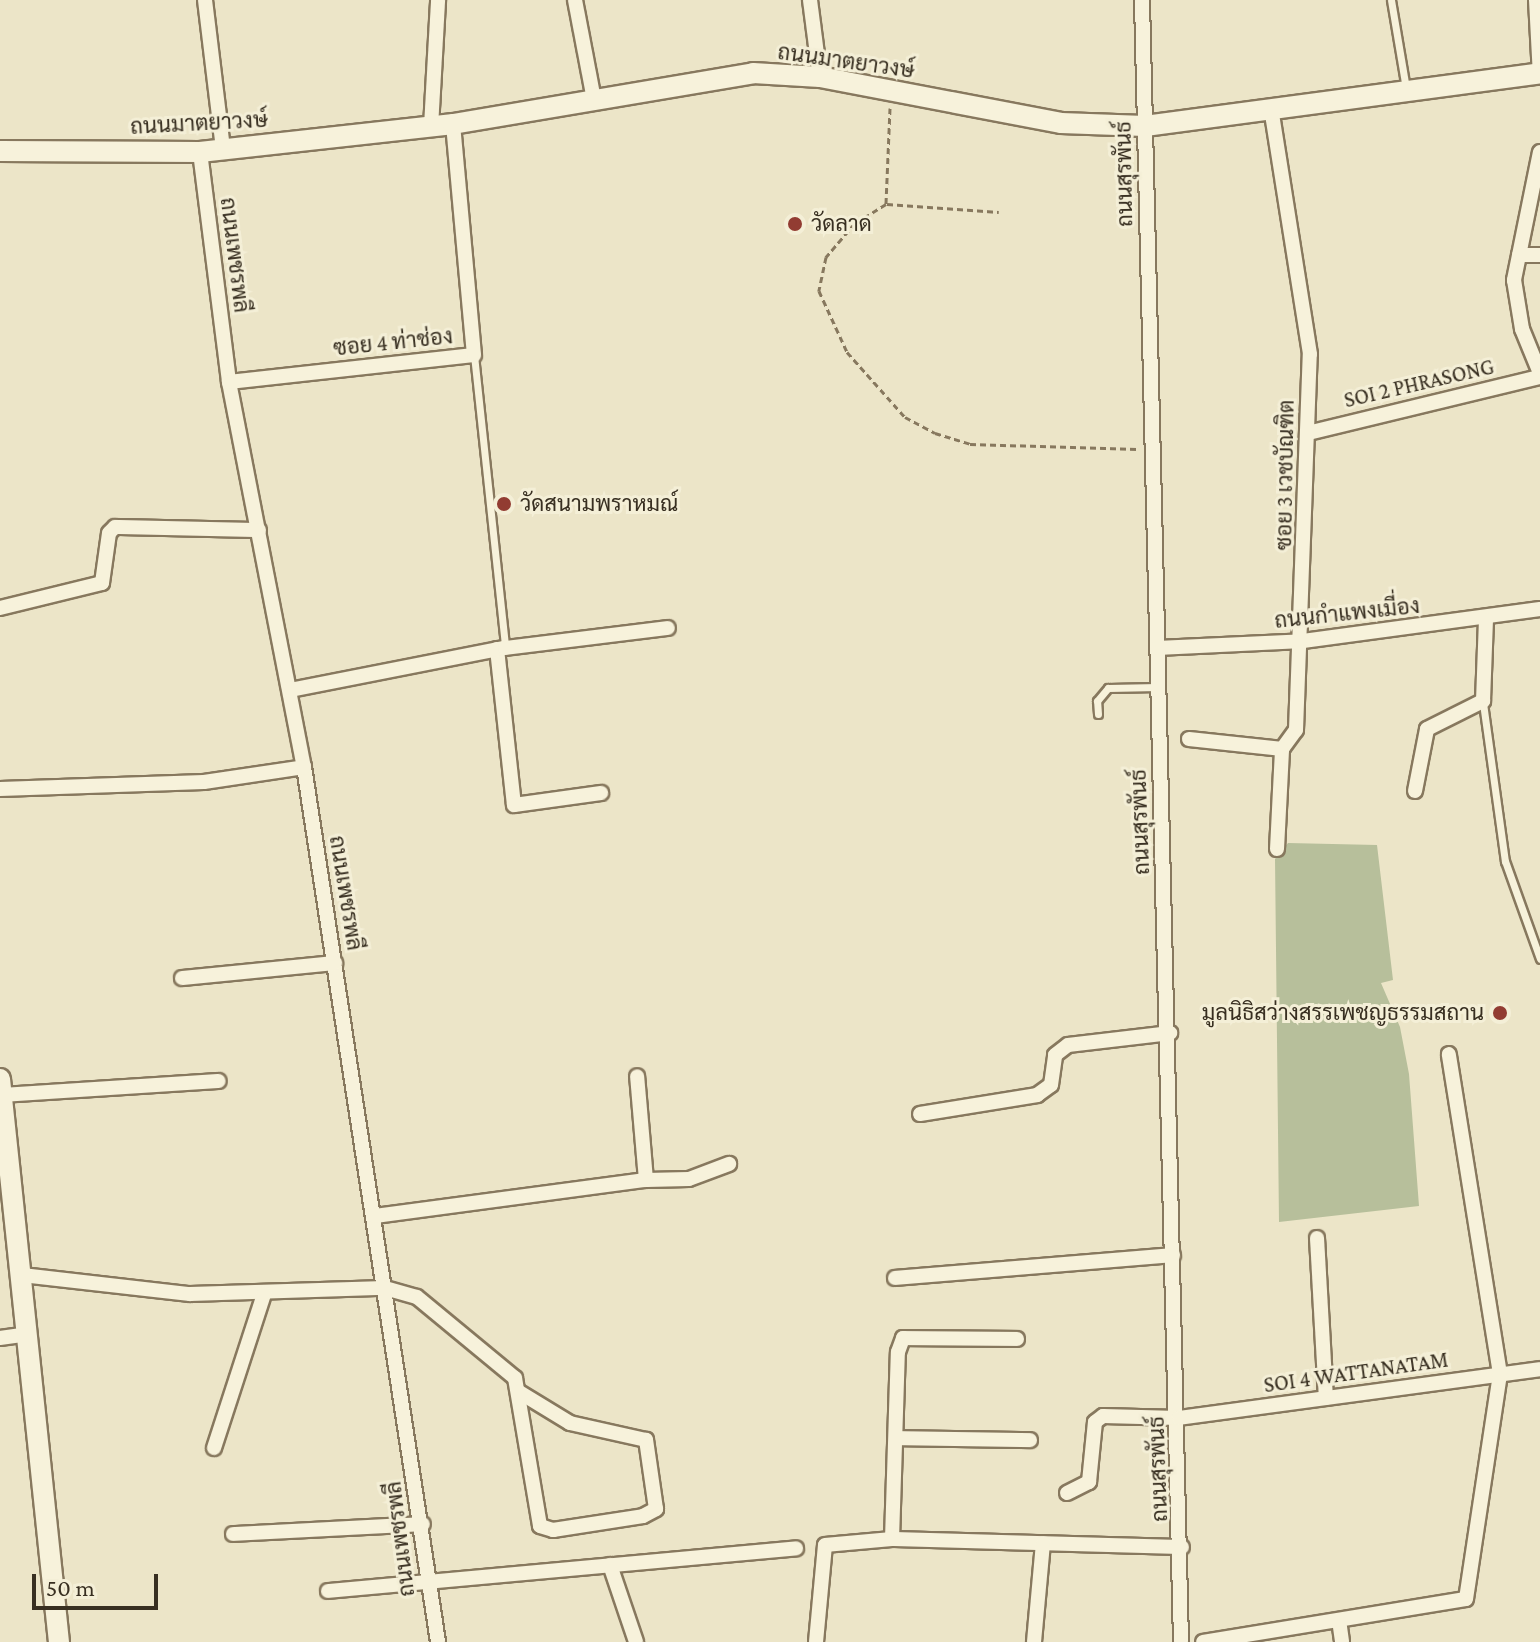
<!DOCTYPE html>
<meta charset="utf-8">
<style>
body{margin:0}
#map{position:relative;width:1540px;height:1642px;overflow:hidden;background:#ece5c8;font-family:"Crimson Pro",Sarabun,serif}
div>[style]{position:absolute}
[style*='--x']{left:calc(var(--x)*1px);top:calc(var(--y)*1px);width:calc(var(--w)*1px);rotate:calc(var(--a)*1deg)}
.cemetery>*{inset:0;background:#b7bf9b}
.path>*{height:3px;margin-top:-1.5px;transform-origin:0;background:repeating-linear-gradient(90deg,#87785e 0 6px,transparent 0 10px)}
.roads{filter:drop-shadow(2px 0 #87785e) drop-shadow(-2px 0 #87785e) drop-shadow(0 2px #87785e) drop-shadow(0 -2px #87785e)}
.lane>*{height:7px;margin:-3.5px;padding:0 3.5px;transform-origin:3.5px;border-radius:3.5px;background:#f7f2db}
.street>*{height:14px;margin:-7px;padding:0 7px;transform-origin:7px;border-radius:7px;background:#f7f2db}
.secondary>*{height:20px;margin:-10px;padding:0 10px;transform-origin:10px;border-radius:10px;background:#f7f2db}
.dots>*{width:22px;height:22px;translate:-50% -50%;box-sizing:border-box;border:4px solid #f4efd7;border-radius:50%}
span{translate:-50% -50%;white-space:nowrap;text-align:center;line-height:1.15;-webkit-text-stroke:6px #f4efd7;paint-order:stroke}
.street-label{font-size:22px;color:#382f21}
.poi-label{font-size:22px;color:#382f21}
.left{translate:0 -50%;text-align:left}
.right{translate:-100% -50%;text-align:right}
.scale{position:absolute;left:32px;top:1574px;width:126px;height:36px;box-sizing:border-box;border:4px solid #382f21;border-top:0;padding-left:10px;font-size:24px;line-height:28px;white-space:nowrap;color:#382f21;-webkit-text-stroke:6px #f4efd7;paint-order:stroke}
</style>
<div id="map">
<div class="cemetery">
<div style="clip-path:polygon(1288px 843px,1377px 845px,1393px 980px,1381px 983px,1400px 1027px,1409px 1074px,1419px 1206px,1279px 1222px,1275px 859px)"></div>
</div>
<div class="path">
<div style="--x:890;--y:108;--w:96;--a:92.4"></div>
<div style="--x:886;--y:204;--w:36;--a:148"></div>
<div style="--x:855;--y:223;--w:45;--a:130.5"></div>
<div style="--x:826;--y:257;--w:35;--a:102"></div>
<div style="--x:819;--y:291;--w:67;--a:65.3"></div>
<div style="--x:847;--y:352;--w:87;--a:48.3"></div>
<div style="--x:905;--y:417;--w:34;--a:28"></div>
<div style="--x:935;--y:433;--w:37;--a:17"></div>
<div style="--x:970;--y:444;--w:167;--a:1.7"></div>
<div style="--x:887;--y:204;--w:112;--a:4.1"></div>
</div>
<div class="roads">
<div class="lane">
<div style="--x:1391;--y:0;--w:90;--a:80.4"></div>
<div style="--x:474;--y:355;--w:294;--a:83.9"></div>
<div style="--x:1483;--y:703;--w:160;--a:82.1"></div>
<div style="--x:1505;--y:861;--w:104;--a:70.3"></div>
<div style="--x:1098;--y:714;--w:13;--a:-94"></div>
<div style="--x:1097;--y:701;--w:17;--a:-50"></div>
<div style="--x:1108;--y:688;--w:50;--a:-1.1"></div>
</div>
<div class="street">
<div style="--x:205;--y:0;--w:150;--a:83.1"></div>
<div style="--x:575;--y:0;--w:102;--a:79.2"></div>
<div style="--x:810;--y:0;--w:78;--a:82.6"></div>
<div style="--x:1142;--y:0;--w:1642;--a:88.64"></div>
<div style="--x:1536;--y:0;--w:76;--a:87"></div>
<div style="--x:431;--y:127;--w:127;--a:-86.8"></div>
<div style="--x:200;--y:152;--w:232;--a:82.8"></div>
<div style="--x:229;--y:382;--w:392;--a:79"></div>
<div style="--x:304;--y:767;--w:885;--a:81.29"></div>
<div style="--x:1540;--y:152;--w:131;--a:101.5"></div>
<div style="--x:1514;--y:280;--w:50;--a:80.7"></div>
<div style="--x:1522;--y:329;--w:48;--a:67.8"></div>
<div style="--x:1519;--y:255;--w:21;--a:0"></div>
<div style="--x:229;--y:382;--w:246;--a:-6.3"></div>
<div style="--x:474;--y:355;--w:232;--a:-95.2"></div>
<div style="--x:1308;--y:433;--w:239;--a:-13.6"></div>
<div style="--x:0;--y:608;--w:105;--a:-13.8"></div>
<div style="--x:102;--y:583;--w:50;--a:-82"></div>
<div style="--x:109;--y:533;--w:8;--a:-45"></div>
<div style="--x:115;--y:527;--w:144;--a:1.2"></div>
<div style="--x:1157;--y:648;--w:146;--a:-2.7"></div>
<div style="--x:1303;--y:641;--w:239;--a:-7.7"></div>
<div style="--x:497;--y:649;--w:157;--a:83.8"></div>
<div style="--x:514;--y:805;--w:88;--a:-7.9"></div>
<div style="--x:290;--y:690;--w:219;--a:-11.1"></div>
<div style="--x:505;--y:648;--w:164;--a:-7"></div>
<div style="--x:1189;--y:739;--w:94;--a:6.1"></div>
<div style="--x:1282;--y:749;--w:24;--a:-54"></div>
<div style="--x:1296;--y:730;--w:376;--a:-87.9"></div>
<div style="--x:1310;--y:354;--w:250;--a:-99"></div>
<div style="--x:0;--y:789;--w:204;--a:-2"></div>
<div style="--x:204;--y:782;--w:101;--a:-8.5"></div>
<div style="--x:1415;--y:791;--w:63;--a:-79"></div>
<div style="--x:1427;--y:729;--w:63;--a:-26.6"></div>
<div style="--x:1483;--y:701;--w:81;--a:-87.9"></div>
<div style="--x:1277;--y:849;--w:100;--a:-87.1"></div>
<div style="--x:182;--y:978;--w:154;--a:-5.6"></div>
<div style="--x:2;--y:1095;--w:217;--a:-3.7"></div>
<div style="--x:920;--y:1114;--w:119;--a:-9.2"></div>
<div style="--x:1037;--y:1095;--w:17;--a:-36"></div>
<div style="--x:1051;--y:1085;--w:30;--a:-82"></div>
<div style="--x:1055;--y:1055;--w:16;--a:-38"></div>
<div style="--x:1068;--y:1045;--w:103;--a:-6.7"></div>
<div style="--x:646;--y:1180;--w:43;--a:-1.3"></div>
<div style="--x:689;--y:1179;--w:43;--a:-20.6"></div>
<div style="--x:375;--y:1216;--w:273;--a:-7.6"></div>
<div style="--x:646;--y:1180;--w:104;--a:-94.9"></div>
<div style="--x:1317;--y:1238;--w:160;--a:86.8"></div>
<div style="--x:22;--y:1275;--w:169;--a:6.5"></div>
<div style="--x:190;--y:1294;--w:195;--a:-1.8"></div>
<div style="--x:385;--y:1288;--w:33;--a:16"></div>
<div style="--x:417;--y:1297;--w:127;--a:39.6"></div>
<div style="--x:515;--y:1378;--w:150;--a:80.4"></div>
<div style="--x:540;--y:1526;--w:14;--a:17"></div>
<div style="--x:553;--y:1530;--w:91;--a:-8.8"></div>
<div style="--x:643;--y:1516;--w:15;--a:-28"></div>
<div style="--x:656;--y:1509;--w:70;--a:-98.2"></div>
<div style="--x:646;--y:1440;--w:78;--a:-167.4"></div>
<div style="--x:570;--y:1423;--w:60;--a:-148.7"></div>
<div style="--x:895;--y:1278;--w:279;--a:-4.7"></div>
<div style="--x:0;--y:1338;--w:29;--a:-8"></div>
<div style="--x:896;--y:1438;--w:134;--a:0.9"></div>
<div style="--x:214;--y:1448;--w:162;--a:-72"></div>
<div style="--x:1067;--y:1493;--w:25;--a:-27"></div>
<div style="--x:1089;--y:1482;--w:60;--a:-84.3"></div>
<div style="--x:1095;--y:1422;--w:10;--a:-37"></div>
<div style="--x:1103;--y:1416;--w:76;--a:1.5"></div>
<div style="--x:1179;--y:1418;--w:364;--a:-7.7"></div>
<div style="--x:233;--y:1534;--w:190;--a:-3"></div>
<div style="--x:892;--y:1539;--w:187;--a:-88.2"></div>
<div style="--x:898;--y:1352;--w:15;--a:-70"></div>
<div style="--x:903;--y:1338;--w:114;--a:0.5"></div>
<div style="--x:610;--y:1565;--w:81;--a:71.3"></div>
<div style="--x:328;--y:1591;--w:470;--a:-5.2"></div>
<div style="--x:1339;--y:1620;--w:22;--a:82"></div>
<div style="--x:816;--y:1642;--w:97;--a:-84.7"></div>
<div style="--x:825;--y:1545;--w:67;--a:-5.1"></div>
<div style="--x:892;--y:1539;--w:290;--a:1.6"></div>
<div style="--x:1034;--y:1642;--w:99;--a:-84.8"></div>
<div style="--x:1203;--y:1642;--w:266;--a:-9.3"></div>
<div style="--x:1466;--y:1599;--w:228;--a:-81.4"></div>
<div style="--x:1500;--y:1374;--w:324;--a:-99.1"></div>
</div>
<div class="secondary">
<div style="--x:0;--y:151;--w:200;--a:0.3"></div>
<div style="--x:200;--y:152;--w:255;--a:-6.3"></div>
<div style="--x:453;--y:124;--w:304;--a:-9.6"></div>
<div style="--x:753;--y:73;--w:67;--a:3.4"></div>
<div style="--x:820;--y:77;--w:245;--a:10.8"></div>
<div style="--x:1061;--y:123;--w:84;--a:2"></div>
<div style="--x:1145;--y:126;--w:399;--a:-7.6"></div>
<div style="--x:0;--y:1079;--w:566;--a:84.02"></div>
</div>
</div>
<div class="dots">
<div style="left:795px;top:224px;background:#923c32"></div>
<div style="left:504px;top:504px;background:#923c32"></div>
<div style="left:1500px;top:1013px;background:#923c32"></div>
</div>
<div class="street-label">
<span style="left:846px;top:61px;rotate:8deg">ถนนมาตยาวงษ์</span>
<span style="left:199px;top:123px;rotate:-3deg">ถนนมาตยาวงษ์</span>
<span style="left:1124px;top:174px;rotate:-91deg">ถนนสุรพันธ์</span>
<span style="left:235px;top:255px;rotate:83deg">ถนนเพชรพลี</span>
<span style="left:393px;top:342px;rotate:-6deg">ซอย 4 ท่าช่อง</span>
<span style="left:1419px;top:383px;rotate:-13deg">SOI 2 PHRASONG</span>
<span style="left:1285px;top:475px;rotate:-89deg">ซอย 3 เวชบัณฑิต</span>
<span style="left:1347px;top:613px;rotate:-6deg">ถนนกำแพงเมี่อง</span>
<span style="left:1140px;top:822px;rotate:-92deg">ถนนสุรพันธ์</span>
<span style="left:346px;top:893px;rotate:81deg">ถนนเพชรพลี</span>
<span style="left:1356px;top:1372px;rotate:-8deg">SOI 4 WATTANATAM</span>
<span style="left:1158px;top:1469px;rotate:-92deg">ถนนสุรพันธ์</span>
<span style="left:400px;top:1539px;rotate:-97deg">ถนนเพชรพลี</span>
</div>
<div class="poi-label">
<span class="left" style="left:811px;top:224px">วัดลาด</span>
<span class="left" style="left:520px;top:504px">วัดสนามพราหมณ์</span>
<span class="right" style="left:1484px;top:1013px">มูลนิธิสว่างสรรเพชญธรรมสถาน</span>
</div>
<div class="scale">50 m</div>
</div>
